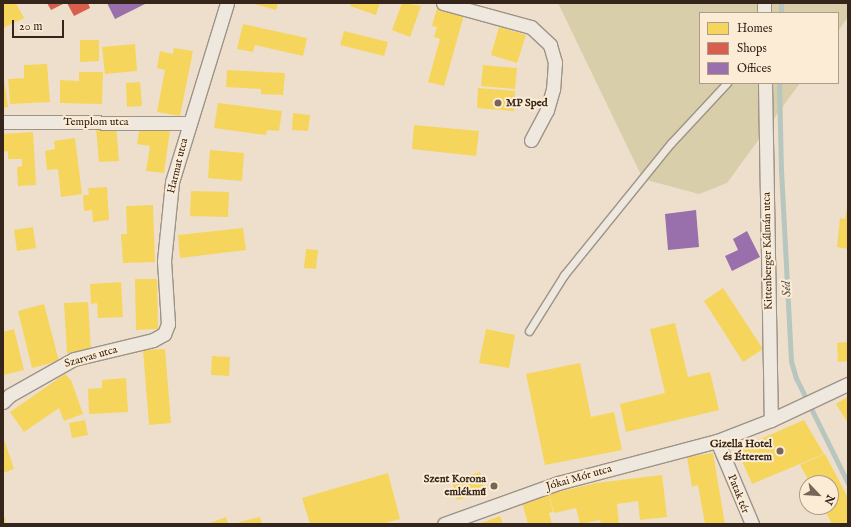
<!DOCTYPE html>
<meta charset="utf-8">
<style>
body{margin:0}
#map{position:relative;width:851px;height:527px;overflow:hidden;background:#eddfcc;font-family:"IM FELL English",serif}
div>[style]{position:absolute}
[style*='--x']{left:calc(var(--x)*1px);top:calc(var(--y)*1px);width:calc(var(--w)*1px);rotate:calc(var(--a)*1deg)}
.green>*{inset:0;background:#d8cea9}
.homes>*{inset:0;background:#f6d55c}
.shops>*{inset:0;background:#d6604d}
.offices>*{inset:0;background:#9970ab}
.stream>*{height:5px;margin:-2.5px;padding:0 2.5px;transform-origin:2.5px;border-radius:2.5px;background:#b7c6bf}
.roads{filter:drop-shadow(1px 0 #9d9387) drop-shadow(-1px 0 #9d9387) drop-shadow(0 1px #9d9387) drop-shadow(0 -1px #9d9387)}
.lane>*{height:7px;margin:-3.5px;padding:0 3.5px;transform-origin:3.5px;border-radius:3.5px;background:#efe8df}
.street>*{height:13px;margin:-6.5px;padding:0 6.5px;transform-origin:6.5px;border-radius:6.5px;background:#efe8df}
.dots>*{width:11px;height:11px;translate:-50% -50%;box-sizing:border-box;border:2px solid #fcecd5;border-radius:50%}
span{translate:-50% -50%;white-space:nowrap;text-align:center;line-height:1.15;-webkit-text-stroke:4px #fcecd5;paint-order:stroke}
.poi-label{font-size:11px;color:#35251a;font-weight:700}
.left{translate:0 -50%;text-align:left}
.right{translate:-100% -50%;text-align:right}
.street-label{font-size:11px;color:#35251a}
.water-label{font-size:12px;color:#55524a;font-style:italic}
.frame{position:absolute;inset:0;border:4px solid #35251a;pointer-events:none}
.legend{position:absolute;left:699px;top:12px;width:140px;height:72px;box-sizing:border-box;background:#fcecd5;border:1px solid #ac9c8a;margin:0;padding:5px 7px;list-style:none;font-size:12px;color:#35251a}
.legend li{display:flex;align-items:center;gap:8px;height:20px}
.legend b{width:20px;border:1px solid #ac9c8a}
.north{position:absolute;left:799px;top:475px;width:40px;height:40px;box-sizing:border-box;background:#fcecd5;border:1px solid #ac9c8a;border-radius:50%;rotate:115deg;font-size:11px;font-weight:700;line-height:16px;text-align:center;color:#35251a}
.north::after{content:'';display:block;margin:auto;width:14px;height:18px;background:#756658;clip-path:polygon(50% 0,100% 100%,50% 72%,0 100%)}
.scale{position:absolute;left:12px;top:20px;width:52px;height:18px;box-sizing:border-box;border:2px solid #35251a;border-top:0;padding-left:5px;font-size:12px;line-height:14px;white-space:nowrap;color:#35251a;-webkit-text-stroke:3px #fcecd5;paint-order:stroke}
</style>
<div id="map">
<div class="green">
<div style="clip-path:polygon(558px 3px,848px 3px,848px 17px,838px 31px,838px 13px,700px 13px,700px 83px,800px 83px,727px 183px,699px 194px,643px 179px)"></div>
</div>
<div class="homes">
<div style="clip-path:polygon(3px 3px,16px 3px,24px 18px,3px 28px)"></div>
<div style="clip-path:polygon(251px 3px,278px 3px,276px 10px)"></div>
<div style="clip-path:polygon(351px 3px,380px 3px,376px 15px,350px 6px)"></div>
<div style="clip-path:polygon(402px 3px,421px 6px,410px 37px,392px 30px)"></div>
<div style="clip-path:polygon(437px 8px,464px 15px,444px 86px,428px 82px,440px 39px,434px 37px,437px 27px,432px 26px)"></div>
<div style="clip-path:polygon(243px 24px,307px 38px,303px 56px,255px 45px,253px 52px,237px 49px)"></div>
<div style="clip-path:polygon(499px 27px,526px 35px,517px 63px,491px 55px)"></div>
<div style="clip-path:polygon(344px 31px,388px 42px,384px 56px,340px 45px)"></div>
<div style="clip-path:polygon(80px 40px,99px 40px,99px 61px,80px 62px)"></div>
<div style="clip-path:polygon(135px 44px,137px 71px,105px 74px,102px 47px)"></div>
<div style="clip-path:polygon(174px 48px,193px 51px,180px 116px,157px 112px,165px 70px,157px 68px,160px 51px,173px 54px)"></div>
<div style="clip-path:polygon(47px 64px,50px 102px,10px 104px,8px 79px,24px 78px,24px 65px)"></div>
<div style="clip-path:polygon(483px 65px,517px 68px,515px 89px,481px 86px)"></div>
<div style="clip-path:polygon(227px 70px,285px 73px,283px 95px,261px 94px,261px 89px,226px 87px)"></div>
<div style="clip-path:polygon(3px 72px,8px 107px,3px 108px)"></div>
<div style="clip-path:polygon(79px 72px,103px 72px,102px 104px,60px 103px,60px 80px,79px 81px)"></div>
<div style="clip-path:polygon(140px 82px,142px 106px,127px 107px,126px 83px)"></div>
<div style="clip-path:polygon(478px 88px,515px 91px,514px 111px,477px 108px)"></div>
<div style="clip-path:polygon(218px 103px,282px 111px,279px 131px,267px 130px,266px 135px,214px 128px)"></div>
<div style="clip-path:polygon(293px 113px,310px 115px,308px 131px,292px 130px)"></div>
<div style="clip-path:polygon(414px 125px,479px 131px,476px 156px,412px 149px)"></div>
<div style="clip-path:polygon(116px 126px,119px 161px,99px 162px,96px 127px)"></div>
<div style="clip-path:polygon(140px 126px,170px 130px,164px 173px,146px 171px,150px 146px,137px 144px)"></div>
<div style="clip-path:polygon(33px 132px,36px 185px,18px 186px,17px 167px,22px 166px,22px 159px,8px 159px,8px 151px,3px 152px,3px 134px)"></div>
<div style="clip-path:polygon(75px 138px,82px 194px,61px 197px,58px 169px,47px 170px,45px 151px,55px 149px,54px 141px)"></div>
<div style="clip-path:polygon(210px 150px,244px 153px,242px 181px,208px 178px)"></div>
<div style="clip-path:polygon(107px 187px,109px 220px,93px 222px,92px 210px,84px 211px,83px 195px,89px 195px,88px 188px)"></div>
<div style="clip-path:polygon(191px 191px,229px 192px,228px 217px,190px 216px)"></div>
<div style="clip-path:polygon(848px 203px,848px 249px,837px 247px,840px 218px,845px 219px)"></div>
<div style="clip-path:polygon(153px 205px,155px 262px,123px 263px,121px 234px,127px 234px,126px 206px)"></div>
<div style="clip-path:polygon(33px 227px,36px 248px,17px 251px,14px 230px)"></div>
<div style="clip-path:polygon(243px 228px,246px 250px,180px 258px,178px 235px)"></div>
<div style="clip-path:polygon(306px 249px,318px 250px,316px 269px,304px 268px)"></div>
<div style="clip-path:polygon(135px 279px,157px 279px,158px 329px,136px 330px)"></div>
<div style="clip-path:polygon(121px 282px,123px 317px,98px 318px,97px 303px,91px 304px,90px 284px)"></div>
<div style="clip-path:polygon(723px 288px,763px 349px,743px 362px,704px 301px)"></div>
<div style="clip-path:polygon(88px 302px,91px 351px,67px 353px,64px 303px)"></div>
<div style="clip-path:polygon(44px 304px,59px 361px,32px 368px,18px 311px)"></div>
<div style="clip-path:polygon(675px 323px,688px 377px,710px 372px,719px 410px,626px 432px,620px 404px,665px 393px,650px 329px)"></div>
<div style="clip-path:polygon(14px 329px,24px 370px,3px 375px,3px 332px)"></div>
<div style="clip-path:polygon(486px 329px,515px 335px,509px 368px,479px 363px)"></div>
<div style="clip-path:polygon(848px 342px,848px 361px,838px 362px,837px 343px)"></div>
<div style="clip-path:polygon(165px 349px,171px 423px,149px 425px,143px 350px)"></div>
<div style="clip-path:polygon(212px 356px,230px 357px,229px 376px,211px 375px)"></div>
<div style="clip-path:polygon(580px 363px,591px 417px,614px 412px,622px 450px,545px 465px,526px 374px)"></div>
<div style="clip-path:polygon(65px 374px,71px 380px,83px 414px,64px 421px,59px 408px,24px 432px,10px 412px)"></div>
<div style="clip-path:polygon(126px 378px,128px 412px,89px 414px,88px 389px,102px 388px,102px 380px)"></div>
<div style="clip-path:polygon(847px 397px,848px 399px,848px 423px,836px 404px)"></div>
<div style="clip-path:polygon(85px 420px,88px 435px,72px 438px,69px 423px)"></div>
<div style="clip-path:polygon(804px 420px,824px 454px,752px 484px,737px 449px)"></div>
<div style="clip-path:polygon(3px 437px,14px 469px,3px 473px)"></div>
<div style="clip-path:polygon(713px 453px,725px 524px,705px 524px,698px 485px,692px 487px,687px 457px)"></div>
<div style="clip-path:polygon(825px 454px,848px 498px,848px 524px,832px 524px,823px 507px,831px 507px,831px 483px,810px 483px,800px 465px)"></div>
<div style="clip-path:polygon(480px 472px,486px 491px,457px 500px,452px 481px)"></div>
<div style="clip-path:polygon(388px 473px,400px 519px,382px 524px,310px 524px,302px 498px)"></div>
<div style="clip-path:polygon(662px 475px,667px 517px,640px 520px,638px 501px,617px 504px,619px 524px,601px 524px,600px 520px,580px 524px,576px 508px,554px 513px,549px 494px,596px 483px)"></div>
<div style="clip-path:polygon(549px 495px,553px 512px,549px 513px,552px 524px,528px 524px,522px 502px)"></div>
<div style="clip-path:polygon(500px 516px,503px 524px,479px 524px)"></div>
<div style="clip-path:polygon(5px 517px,6px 524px,3px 524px,3px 518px)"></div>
<div style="clip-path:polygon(226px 517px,228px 524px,207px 524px)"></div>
<div style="clip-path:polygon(260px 517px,262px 524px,240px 524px,239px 522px)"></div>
</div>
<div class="shops">
<div style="clip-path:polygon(47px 3px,65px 3px,51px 10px)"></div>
<div style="clip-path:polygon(67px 3px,88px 3px,90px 8px,74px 16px)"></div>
</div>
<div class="offices">
<div style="clip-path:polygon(107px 3px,147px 3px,115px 19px)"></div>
<div style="clip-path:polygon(696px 210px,699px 247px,668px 250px,665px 214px)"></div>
<div style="clip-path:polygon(747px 231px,760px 257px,732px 271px,725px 256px,738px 250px,733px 239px)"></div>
</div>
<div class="stream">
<div style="--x:781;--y:13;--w:10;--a:-90"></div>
<div style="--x:779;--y:83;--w:87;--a:88.7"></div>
<div style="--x:781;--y:170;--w:191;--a:87"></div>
<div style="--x:791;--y:361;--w:18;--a:74"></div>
<div style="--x:796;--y:378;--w:117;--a:63.7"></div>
</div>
<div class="roads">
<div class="lane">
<div style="--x:529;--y:331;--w:66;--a:-58"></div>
<div style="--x:564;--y:275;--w:170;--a:-51"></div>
<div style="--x:671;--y:143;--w:82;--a:-47"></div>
</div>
<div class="street">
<div style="--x:443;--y:3;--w:91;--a:15.3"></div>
<div style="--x:531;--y:27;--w:26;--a:43"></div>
<div style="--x:550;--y:45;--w:18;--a:74"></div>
<div style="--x:555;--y:62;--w:27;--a:94"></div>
<div style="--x:553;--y:89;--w:22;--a:106"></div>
<div style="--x:547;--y:110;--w:34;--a:118"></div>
<div style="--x:764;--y:3;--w:10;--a:90"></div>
<div style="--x:765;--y:83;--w:337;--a:89"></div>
<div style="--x:3;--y:122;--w:187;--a:0.3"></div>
<div style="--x:3;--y:402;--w:10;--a:-45"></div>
<div style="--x:10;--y:395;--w:73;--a:-29.4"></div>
<div style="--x:74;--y:359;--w:81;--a:-13.5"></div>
<div style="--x:153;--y:340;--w:13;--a:-29"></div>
<div style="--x:164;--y:334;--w:11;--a:-68"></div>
<div style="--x:168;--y:324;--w:63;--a:-93.6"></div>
<div style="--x:164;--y:261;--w:79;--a:-84.2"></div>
<div style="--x:172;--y:182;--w:187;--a:-72.9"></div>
<div style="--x:717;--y:441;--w:90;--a:67.1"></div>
<div style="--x:444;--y:524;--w:121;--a:-19.8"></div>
<div style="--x:558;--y:483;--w:164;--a:-14.8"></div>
<div style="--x:717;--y:441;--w:58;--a:-21.3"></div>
<div style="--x:771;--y:420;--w:85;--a:-25.1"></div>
</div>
</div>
<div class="dots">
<div style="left:498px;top:103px;background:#756658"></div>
<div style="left:780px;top:451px;background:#756658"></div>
<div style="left:494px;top:486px;background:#756658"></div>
</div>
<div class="poi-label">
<span class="left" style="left:506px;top:103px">MP Sped</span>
<span class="right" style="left:772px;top:451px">Gizella Hotel<br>és Étterem</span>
<span class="right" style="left:486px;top:486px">Szent Korona<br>emlékmű</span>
</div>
<div class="street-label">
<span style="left:96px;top:122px">Templom utca</span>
<span style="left:178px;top:166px;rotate:-76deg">Harmat utca</span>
<span style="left:768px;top:251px;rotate:-91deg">Kittenberger Kálmán utca</span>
<span style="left:91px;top:357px;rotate:-16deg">Szarvas utca</span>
<span style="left:579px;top:478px;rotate:-16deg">Jókai Mór utca</span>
<span style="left:738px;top:494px;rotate:68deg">Patak tér</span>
</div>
<div class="water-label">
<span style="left:787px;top:289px;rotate:-93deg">Séd</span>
</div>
<div class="frame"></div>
<ul class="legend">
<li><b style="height:11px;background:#f6d55c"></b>Homes</li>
<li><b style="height:11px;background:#d6604d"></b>Shops</li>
<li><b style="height:11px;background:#9970ab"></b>Offices</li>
</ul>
<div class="north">N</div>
<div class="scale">20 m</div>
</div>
